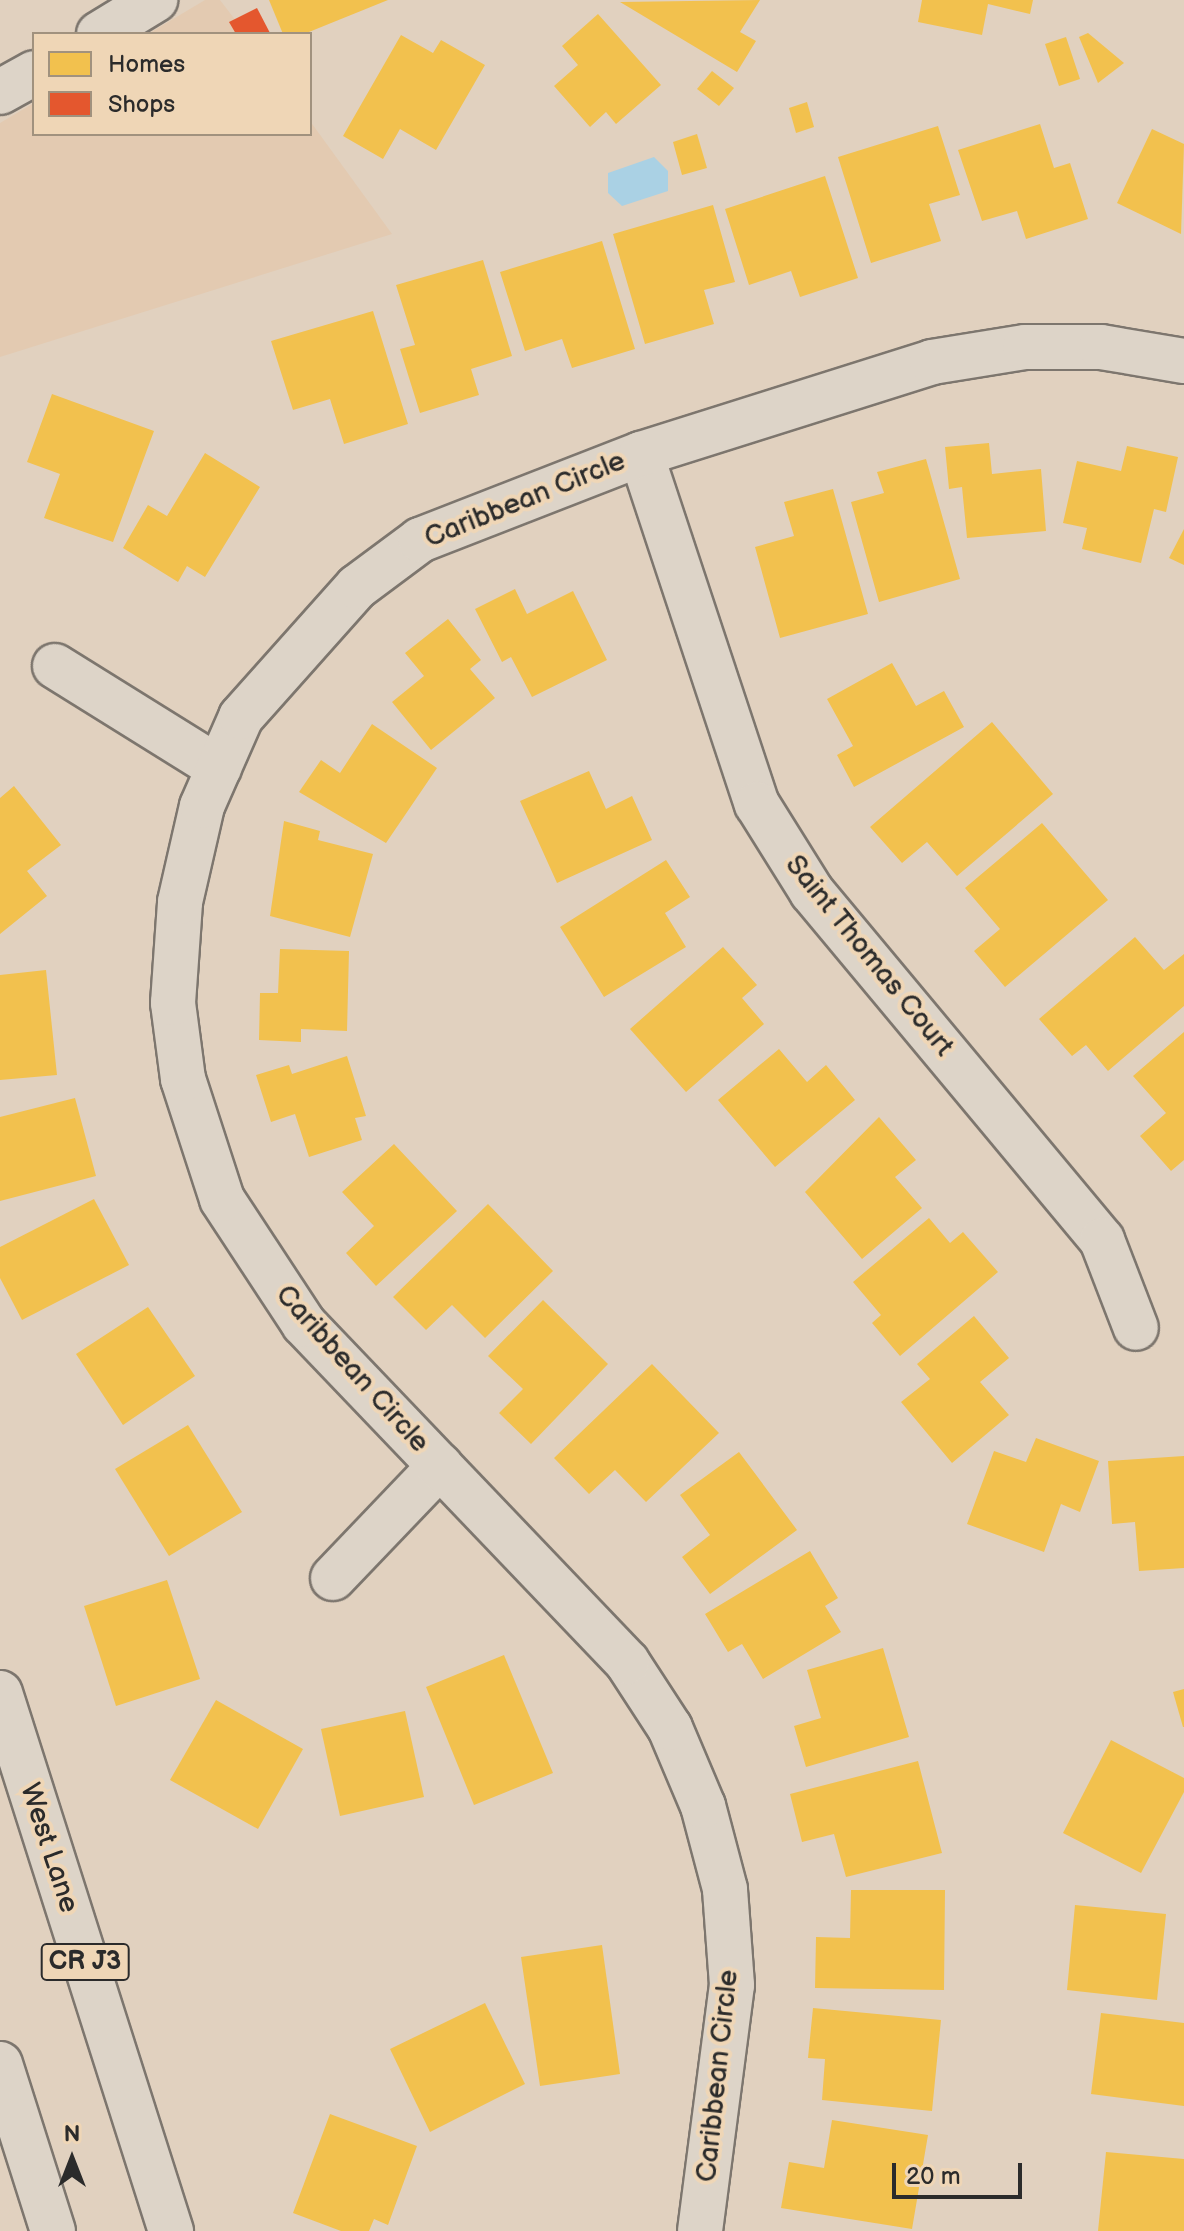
<!DOCTYPE html>
<style>
body{margin:0}
#map{position:relative;width:1184px;height:2231px;overflow:hidden;background:#e1d1bf;font-family:"Balsamiq Sans",sans-serif}
div>[style]{position:absolute}
[style*='--x']{left:calc(var(--x)*1px);top:calc(var(--y)*1px);width:calc(var(--w)*1px);rotate:calc(var(--a)*1deg)}
.built>*{inset:0;background:#e3cab1}
.water>*{inset:0;background:#aad1e4}
.homes>*{inset:0;background:#f2c14e}
.shops>*{inset:0;background:#e4572e}
.roads{filter:drop-shadow(2px 0 #7d766e) drop-shadow(-2px 0 #7d766e) drop-shadow(0 2px #7d766e) drop-shadow(0 -2px #7d766e)}
.minor>*{height:44px;margin:-22px;padding:0 22px;transform-origin:22px;border-radius:22px;background:#ddd4c8}
.tertiary>*{height:44px;margin:-22px;padding:0 22px;transform-origin:22px;border-radius:22px;background:#ddd4c8}
.primary>*{height:44px;margin:-22px;padding:0 22px;transform-origin:22px;border-radius:22px;background:#ddd4c8}
span{translate:-50% -50%;white-space:nowrap;text-align:center;line-height:1.15;-webkit-text-stroke:8px #efd6b6;paint-order:stroke}
.shield-label span{padding:2px 6px;background:#efd6b6;border:2px solid;border-radius:6px;-webkit-text-stroke-width:0}
.shield-label{font-size:26px;color:#2b2b2b;font-weight:700}
.street-label{font-size:28px;color:#2b2b2b}
.legend{position:absolute;left:32px;top:32px;width:280px;height:104px;box-sizing:border-box;background:#efd6b6;border:2px solid #a1927e;margin:0;padding:10px 14px;list-style:none;font-size:24px;color:#2b2b2b}
.legend li{display:flex;align-items:center;gap:16px;height:40px}
.legend b{width:40px;border:2px solid #a1927e}
.north{position:absolute;left:32px;top:2119px;width:80px;height:80px;-webkit-text-stroke:6px #efd6b6;paint-order:stroke;rotate:0deg;font-size:22px;font-weight:700;line-height:32px;text-align:center;color:#2b2b2b}
.north::after{content:'';display:block;margin:auto;width:28px;height:36px;background:#2b2b2b;clip-path:polygon(50% 0,100% 100%,50% 72%,0 100%)}
.scale{position:absolute;left:892px;top:2163px;width:130px;height:36px;box-sizing:border-box;border:4px solid #2b2b2b;border-top:0;padding-left:10px;font-size:24px;line-height:28px;white-space:nowrap;color:#2b2b2b;-webkit-text-stroke:6px #efd6b6;paint-order:stroke}
</style>
<div id="map">
<div class="built">
<div style="clip-path:polygon(205px 0,220px 0,246px 34px,148px 34px)"></div>
<div style="clip-path:polygon(34px 103px,34px 134px,310px 134px,310px 121px,392px 234px,0 357px,0 123px)"></div>
</div>
<div class="water">
<div style="clip-path:polygon(654px 157px,668px 171px,668px 191px,622px 206px,608px 193px,608px 173px)"></div>
</div>
<div class="homes">
<div style="clip-path:polygon(269px 0,388px 0,304px 34px,283px 34px)"></div>
<div style="clip-path:polygon(760px 0,740px 32px,756px 41px,737px 72px,620px 2px)"></div>
<div style="clip-path:polygon(922px 0,1033px 0,1030px 14px,988px 4px,982px 35px,918px 22px)"></div>
<div style="clip-path:polygon(598px 14px,661px 85px,616px 124px,606px 112px,590px 127px,554px 86px,578px 65px,562px 46px)"></div>
<div style="clip-path:polygon(1088px 33px,1124px 63px,1098px 83px,1079px 37px)"></div>
<div style="clip-path:polygon(401px 35px,433px 53px,441px 40px,485px 65px,436px 150px,400px 129px,383px 159px,343px 136px)"></div>
<div style="clip-path:polygon(1066px 37px,1080px 79px,1059px 86px,1045px 44px)"></div>
<div style="clip-path:polygon(712px 71px,734px 88px,719px 106px,697px 89px)"></div>
<div style="clip-path:polygon(807px 102px,814px 127px,796px 133px,789px 108px)"></div>
<div style="clip-path:polygon(1040px 124px,1054px 168px,1070px 163px,1088px 219px,1026px 239px,1017px 211px,982px 221px,958px 150px)"></div>
<div style="clip-path:polygon(938px 126px,960px 195px,929px 204px,941px 241px,871px 263px,838px 157px)"></div>
<div style="clip-path:polygon(1152px 129px,1184px 144px,1181px 234px,1117px 203px)"></div>
<div style="clip-path:polygon(697px 134px,707px 168px,682px 175px,673px 142px)"></div>
<div style="clip-path:polygon(825px 176px,858px 278px,800px 297px,791px 271px,749px 285px,725px 209px)"></div>
<div style="clip-path:polygon(713px 205px,735px 282px,704px 290px,714px 324px,645px 344px,613px 234px)"></div>
<div style="clip-path:polygon(602px 241px,635px 349px,572px 368px,562px 339px,525px 351px,500px 272px)"></div>
<div style="clip-path:polygon(483px 260px,512px 356px,471px 369px,479px 395px,420px 413px,400px 349px,415px 345px,396px 285px)"></div>
<div style="clip-path:polygon(373px 311px,408px 424px,344px 444px,330px 399px,293px 410px,271px 341px)"></div>
<div style="clip-path:polygon(52px 394px,154px 431px,113px 542px,44px 518px,60px 474px,27px 462px)"></div>
<div style="clip-path:polygon(989px 443px,992px 474px,1041px 469px,1046px 531px,967px 538px,962px 487px,949px 489px,945px 447px)"></div>
<div style="clip-path:polygon(1127px 446px,1178px 457px,1166px 512px,1154px 509px,1141px 563px,1082px 549px,1087px 528px,1063px 523px,1077px 461px,1121px 471px)"></div>
<div style="clip-path:polygon(205px 453px,260px 487px,205px 577px,187px 566px,178px 582px,123px 548px,148px 505px,167px 516px)"></div>
<div style="clip-path:polygon(926px 459px,960px 579px,879px 602px,851px 502px,884px 493px,877px 472px)"></div>
<div style="clip-path:polygon(833px 489px,868px 614px,780px 638px,755px 547px,794px 536px,784px 502px)"></div>
<div style="clip-path:polygon(1184px 529px,1184px 565px,1169px 558px)"></div>
<div style="clip-path:polygon(515px 589px,527px 614px,573px 591px,607px 660px,532px 697px,511px 657px,502px 662px,475px 609px)"></div>
<div style="clip-path:polygon(448px 619px,481px 660px,470px 669px,495px 698px,431px 750px,392px 702px,424px 676px,405px 653px)"></div>
<div style="clip-path:polygon(892px 663px,916px 706px,944px 691px,964px 727px,854px 787px,837px 755px,853px 746px,827px 699px)"></div>
<div style="clip-path:polygon(992px 722px,1053px 794px,957px 876px,927px 842px,902px 863px,870px 827px)"></div>
<div style="clip-path:polygon(372px 724px,437px 768px,386px 843px,299px 792px,321px 760px,340px 773px)"></div>
<div style="clip-path:polygon(589px 771px,606px 809px,632px 796px,652px 840px,557px 883px,520px 801px)"></div>
<div style="clip-path:polygon(14px 786px,61px 845px,27px 871px,47px 896px,0 934px,0 798px)"></div>
<div style="clip-path:polygon(284px 821px,320px 831px,318px 840px,373px 854px,350px 937px,270px 916px)"></div>
<div style="clip-path:polygon(1042px 823px,1108px 900px,1005px 987px,974px 951px,1000px 929px,965px 888px)"></div>
<div style="clip-path:polygon(666px 860px,690px 897px,665px 913px,686px 947px,604px 997px,560px 927px)"></div>
<div style="clip-path:polygon(1135px 937px,1164px 970px,1184px 954px,1184px 1006px,1108px 1071px,1086px 1045px,1072px 1056px,1039px 1019px)"></div>
<div style="clip-path:polygon(723px 947px,757px 985px,742px 998px,764px 1024px,686px 1092px,630px 1029px)"></div>
<div style="clip-path:polygon(280px 949px,349px 951px,347px 1031px,301px 1029px,301px 1042px,259px 1040px,260px 993px,278px 993px)"></div>
<div style="clip-path:polygon(46px 970px,57px 1075px,0 1080px,0 975px)"></div>
<div style="clip-path:polygon(1184px 1032px,1184px 1160px,1171px 1171px,1140px 1136px,1166px 1113px,1133px 1076px)"></div>
<div style="clip-path:polygon(779px 1049px,807px 1082px,826px 1065px,855px 1100px,775px 1167px,718px 1100px)"></div>
<div style="clip-path:polygon(347px 1056px,366px 1116px,355px 1118px,362px 1140px,309px 1157px,295px 1114px,271px 1122px,256px 1075px,289px 1065px,292px 1074px)"></div>
<div style="clip-path:polygon(75px 1098px,96px 1176px,0 1201px,0 1117px)"></div>
<div style="clip-path:polygon(879px 1117px,916px 1160px,895px 1177px,922px 1208px,862px 1259px,805px 1192px)"></div>
<div style="clip-path:polygon(394px 1144px,457px 1211px,376px 1286px,346px 1253px,374px 1226px,342px 1192px)"></div>
<div style="clip-path:polygon(94px 1199px,129px 1265px,22px 1320px,0 1278px,0 1247px)"></div>
<div style="clip-path:polygon(488px 1204px,553px 1271px,485px 1338px,452px 1305px,426px 1330px,393px 1297px)"></div>
<div style="clip-path:polygon(929px 1218px,950px 1243px,963px 1232px,998px 1272px,900px 1356px,872px 1323px,881px 1315px,853px 1282px)"></div>
<div style="clip-path:polygon(543px 1300px,608px 1364px,531px 1444px,499px 1413px,523px 1389px,488px 1356px)"></div>
<div style="clip-path:polygon(148px 1307px,195px 1376px,123px 1425px,76px 1354px)"></div>
<div style="clip-path:polygon(974px 1316px,1009px 1358px,980px 1382px,1009px 1415px,952px 1463px,901px 1402px,930px 1379px,917px 1364px)"></div>
<div style="clip-path:polygon(652px 1364px,719px 1433px,646px 1502px,615px 1470px,589px 1494px,554px 1458px)"></div>
<div style="clip-path:polygon(188px 1425px,242px 1512px,169px 1556px,115px 1469px)"></div>
<div style="clip-path:polygon(1036px 1438px,1099px 1461px,1080px 1512px,1061px 1504px,1044px 1552px,967px 1524px,994px 1451px,1026px 1462px)"></div>
<div style="clip-path:polygon(739px 1452px,797px 1530px,710px 1594px,682px 1557px,710px 1535px,680px 1495px)"></div>
<div style="clip-path:polygon(1184px 1456px,1184px 1568px,1139px 1571px,1135px 1522px,1112px 1524px,1108px 1461px)"></div>
<div style="clip-path:polygon(810px 1551px,838px 1598px,825px 1606px,841px 1632px,763px 1679px,742px 1644px,728px 1652px,705px 1614px)"></div>
<div style="clip-path:polygon(167px 1580px,200px 1679px,116px 1706px,84px 1606px)"></div>
<div style="clip-path:polygon(883px 1648px,909px 1737px,806px 1767px,794px 1726px,821px 1718px,807px 1670px)"></div>
<div style="clip-path:polygon(504px 1655px,553px 1773px,474px 1805px,426px 1687px)"></div>
<div style="clip-path:polygon(1184px 1689px,1184px 1727px,1183px 1727px,1173px 1692px)"></div>
<div style="clip-path:polygon(216px 1700px,303px 1749px,258px 1829px,170px 1780px)"></div>
<div style="clip-path:polygon(405px 1711px,424px 1797px,340px 1816px,321px 1729px)"></div>
<div style="clip-path:polygon(1111px 1740px,1184px 1778px,1184px 1792px,1141px 1873px,1063px 1833px)"></div>
<div style="clip-path:polygon(918px 1761px,942px 1853px,846px 1877px,834px 1834px,802px 1842px,790px 1794px)"></div>
<div style="clip-path:polygon(851px 1890px,945px 1890px,944px 1990px,815px 1988px,816px 1937px,850px 1938px)"></div>
<div style="clip-path:polygon(1075px 1905px,1166px 1914px,1157px 2000px,1067px 1990px)"></div>
<div style="clip-path:polygon(602px 1945px,620px 2074px,540px 2086px,521px 1957px)"></div>
<div style="clip-path:polygon(485px 2003px,525px 2084px,430px 2132px,390px 2049px)"></div>
<div style="clip-path:polygon(813px 2008px,941px 2020px,932px 2111px,822px 2100px,825px 2059px,808px 2058px)"></div>
<div style="clip-path:polygon(1101px 2013px,1184px 2023px,1184px 2106px,1091px 2094px)"></div>
<div style="clip-path:polygon(330px 2114px,417px 2146px,388px 2225px,374px 2219px,369px 2231px,341px 2231px,293px 2213px)"></div>
<div style="clip-path:polygon(832px 2120px,928px 2135px,912px 2229px,781px 2208px,789px 2162px,824px 2168px)"></div>
<div style="clip-path:polygon(1106px 2152px,1184px 2159px,1184px 2231px,1098px 2231px)"></div>
</div>
<div class="shops">
<div style="clip-path:polygon(257px 8px,270px 33px,236px 34px,229px 22px)"></div>
</div>
<div class="roads">
<div class="minor">
<div style="--x:641;--y:454;--w:369;--a:71.7"></div>
<div style="--x:757;--y:804;--w:104;--a:58"></div>
<div style="--x:812;--y:892;--w:453;--a:50.2"></div>
<div style="--x:1102;--y:1240;--w:94;--a:68.9"></div>
<div style="--x:55;--y:666;--w:193;--a:31.9"></div>
<div style="--x:333;--y:1578;--w:155;--a:-46.3"></div>
<div style="--x:700;--y:2231;--w:248;--a:-82.6"></div>
<div style="--x:732;--y:1985;--w:96;--a:-94.2"></div>
<div style="--x:725;--y:1889;--w:86;--a:-104.8"></div>
<div style="--x:703;--y:1806;--w:85;--a:-112.9"></div>
<div style="--x:670;--y:1728;--w:79;--a:-123.1"></div>
<div style="--x:627;--y:1662;--w:468;--a:-133.7"></div>
<div style="--x:304;--y:1324;--w:149;--a:-123.3"></div>
<div style="--x:222;--y:1199;--w:126;--a:-108"></div>
<div style="--x:183;--y:1079;--w:77;--a:-97.5"></div>
<div style="--x:173;--y:1003;--w:101;--a:-86"></div>
<div style="--x:180;--y:902;--w:98;--a:-77.1"></div>
<div style="--x:202;--y:806;--w:97;--a:-66.3"></div>
<div style="--x:241;--y:717;--w:174;--a:-48.3"></div>
<div style="--x:357;--y:587;--w:79;--a:-36.7"></div>
<div style="--x:420;--y:540;--w:237;--a:-21.3"></div>
<div style="--x:641;--y:454;--w:305;--a:-17.5"></div>
<div style="--x:932;--y:362;--w:94;--a:-9.2"></div>
<div style="--x:1025;--y:347;--w:76;--a:0"></div>
<div style="--x:1101;--y:347;--w:84;--a:9.6"></div>
</div>
<div class="tertiary">
<div style="--x:99;--y:34;--w:66;--a:-31.3"></div>
<div style="--x:0;--y:92;--w:39;--a:-29"></div>
</div>
<div class="primary">
<div style="--x:0;--y:1693;--w:565;--a:72.37"></div>
<div style="--x:0;--y:2064;--w:175;--a:72.4"></div>
</div>
</div>
<div class="shield-label">
<span style="left:85px;top:1962px">CR J3</span>
</div>
<div class="street-label">
<span style="left:525px;top:500px;rotate:-22deg">Caribbean Circle</span>
<span style="left:869px;top:956px;rotate:51deg">Saint Thomas Court</span>
<span style="left:352px;top:1369px;rotate:48deg">Caribbean Circle</span>
<span style="left:49px;top:1848px;rotate:72deg">West Lane</span>
<span style="left:718px;top:2076px;rotate:-84deg">Caribbean Circle</span>
</div>
<ul class="legend">
<li><b style="height:22px;background:#f2c14e"></b>Homes</li>
<li><b style="height:22px;background:#e4572e"></b>Shops</li>
</ul>
<div class="north">N</div>
<div class="scale">20 m</div>
</div>
